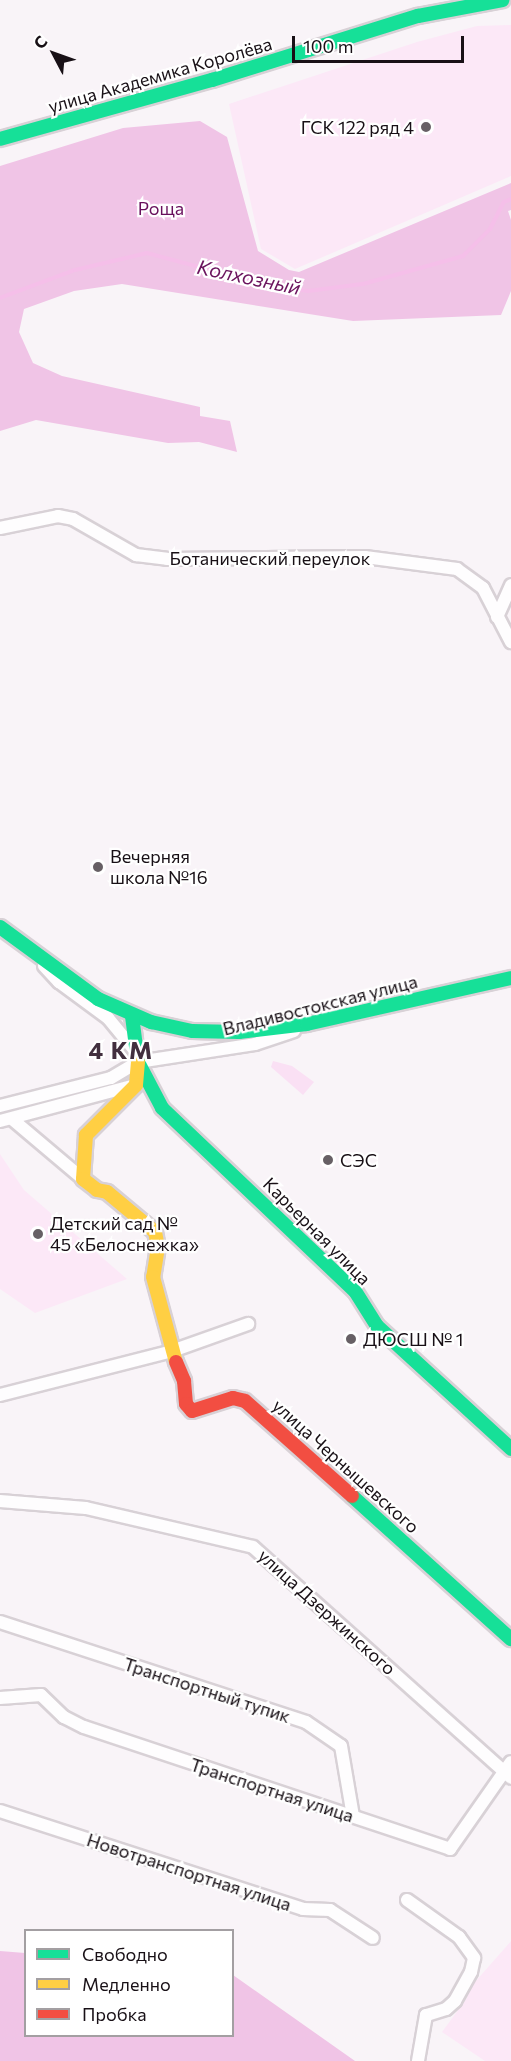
<!DOCTYPE html>
<meta charset="utf-8">
<style>
body{margin:0}
#map{position:relative;width:511px;height:2061px;overflow:hidden;background:#f9f4f8;font-family:Commissioner,sans-serif}
div>[style]{position:absolute}
[style*='--x']{left:calc(var(--x)*1px);top:calc(var(--y)*1px);width:calc(var(--w)*1px);rotate:calc(var(--a)*1deg)}
.built>*{inset:0;background:#fce8f7}
.green>*{inset:0;background:#fae0f4}
.forest>*{inset:0;background:#f0c4e6}
.stream>*{height:4px;margin:-2px;padding:0 2px;transform-origin:2px;border-radius:2px;background:#f5bfe9}
.roads{filter:drop-shadow(2px 0 #d8d1d6) drop-shadow(-2px 0 #d8d1d6) drop-shadow(0 2px #d8d1d6) drop-shadow(0 -2px #d8d1d6)}
.street>*{height:12px;margin:-6px;padding:0 6px;transform-origin:6px;border-radius:6px;background:#fefdfe}
.fast>*{height:14px;margin:-7px;padding:0 7px;transform-origin:7px;border-radius:7px;background:#16e098}
.slow>*{height:14px;margin:-7px;padding:0 7px;transform-origin:7px;border-radius:7px;background:#ffcf43}
.jam>*{height:14px;margin:-7px;padding:0 7px;transform-origin:7px;border-radius:7px;background:#f24e42}
.dots>*{width:16px;height:16px;translate:-50% -50%;box-sizing:border-box;border:3px solid #fff;border-radius:50%}
span{translate:-50% -50%;white-space:nowrap;text-align:center;line-height:1.15;-webkit-text-stroke:4.5px #fff;paint-order:stroke}
.street-label{font-size:18px;color:#181016}
.poi-label{font-size:18px;color:#181016}
.right{translate:-100% -50%;text-align:right}
.left{translate:0 -50%;text-align:left}
.park-label{font-size:18px;color:#68105c}
.water-label{font-size:20px;color:#6b145e;font-style:italic}
.district-label{font-size:24px;color:#422f3e;font-weight:700;letter-spacing:1.5px}
.legend{position:absolute;left:24px;top:1929px;width:210px;height:108px;box-sizing:border-box;background:#fff;border:2px solid #a39fa2;margin:0;padding:8px 10px;list-style:none;font-size:18px;color:#181016}
.legend li{display:flex;align-items:center;gap:12px;height:30px}
.legend b{width:30px;border:2px solid #a39fa2}
.north{position:absolute;left:24px;top:24px;width:60px;height:60px;-webkit-text-stroke:4px #fff;paint-order:stroke;rotate:311deg;font-size:16px;font-weight:700;line-height:24px;text-align:center;color:#181016}
.north::after{content:'';display:block;margin:auto;width:21px;height:27px;background:#181016;clip-path:polygon(50% 0,100% 100%,50% 72%,0 100%)}
.scale{position:absolute;left:292px;top:36px;width:172px;height:27px;box-sizing:border-box;border:3px solid #181016;border-top:0;padding-left:8px;font-size:18px;line-height:21px;white-space:nowrap;color:#181016;-webkit-text-stroke:4px #fff;paint-order:stroke}
</style>
<div id="map">
<div class="built">
<div style="clip-path:polygon(511px 25px,511px 176px,295px 269px,261px 249px,229px 104px,417px 42px,477px 26px)"></div>
<div style="clip-path:polygon(0 1154px,24px 1190px,127px 1279px,35px 1313px,0 1289px)"></div>
<div style="clip-path:polygon(511px 1941px,511px 2061px,485px 2061px,442px 2032px,467px 1998px,467px 1991px)"></div>
</div>
<div class="green">
<div style="clip-path:polygon(273px 1061px,292px 1066px,314px 1082px,303px 1095px,271px 1067px)"></div>
</div>
<div class="forest">
<div style="clip-path:polygon(200px 121px,227px 137px,258px 251px,289px 270px,299px 272px,511px 183px,511px 210px,508px 211px,511px 220px,511px 291px,501px 315px,353px 321px,122px 284px,74px 291px,24px 309px,19px 332px,33px 363px,62px 376px,200px 407px,200px 416px,230px 421px,237px 452px,199px 442px,168px 443px,36px 420px,0 431px,0 166px,123px 128px)"></div>
<div style="clip-path:polygon(0 1951px,25px 1953px,26px 2036px,232px 2036px,233px 1975px,355px 2061px,0 2061px)"></div>
</div>
<div class="stream">
<div style="--x:0;--y:298;--w:80;--a:-20.5"></div>
<div style="--x:75;--y:270;--w:74;--a:-13.3"></div>
<div style="--x:147;--y:253;--w:105;--a:15"></div>
<div style="--x:248;--y:280;--w:61;--a:10.4"></div>
<div style="--x:308;--y:291;--w:55;--a:-7.3"></div>
<div style="--x:363;--y:284;--w:104;--a:-15.6"></div>
<div style="--x:463;--y:256;--w:38;--a:-45"></div>
<div style="--x:490;--y:229;--w:30;--a:-63"></div>
<div style="--x:504;--y:202;--w:8;--a:-23"></div>
</div>
<div class="roads">
<div class="street">
<div style="--x:0;--y:528;--w:59;--a:-11.7"></div>
<div style="--x:58;--y:516;--w:15;--a:11"></div>
<div style="--x:73;--y:519;--w:73;--a:29.7"></div>
<div style="--x:136;--y:555;--w:31;--a:7"></div>
<div style="--x:167;--y:559;--w:198;--a:-0.6"></div>
<div style="--x:365;--y:557;--w:93;--a:7.4"></div>
<div style="--x:457;--y:569;--w:32;--a:36"></div>
<div style="--x:483;--y:588;--w:61;--a:62.6"></div>
<div style="--x:497;--y:617;--w:35;--a:-66"></div>
<div style="--x:44;--y:966;--w:22;--a:47"></div>
<div style="--x:59;--y:982;--w:61;--a:36.3"></div>
<div style="--x:108;--y:1018;--w:44;--a:50.5"></div>
<div style="--x:0;--y:1106;--w:114;--a:-14.2"></div>
<div style="--x:111;--y:1078;--w:31;--a:-31"></div>
<div style="--x:138;--y:1062;--w:118;--a:-8.7"></div>
<div style="--x:255;--y:1044;--w:41;--a:-18.4"></div>
<div style="--x:12;--y:1119;--w:93;--a:40.2"></div>
<div style="--x:0;--y:1121;--w:140;--a:-14.9"></div>
<div style="--x:0;--y:1395;--w:178;--a:-14.3"></div>
<div style="--x:172;--y:1351;--w:81;--a:-19.6"></div>
<div style="--x:0;--y:1501;--w:86;--a:4.7"></div>
<div style="--x:86;--y:1508;--w:171;--a:13.1"></div>
<div style="--x:253;--y:1547;--w:346;--a:41.8"></div>
<div style="--x:0;--y:1622;--w:322;--a:18.1"></div>
<div style="--x:306;--y:1722;--w:42;--a:34.4"></div>
<div style="--x:341;--y:1746;--w:71;--a:80.3"></div>
<div style="--x:0;--y:1698;--w:41;--a:-4.2"></div>
<div style="--x:41;--y:1695;--w:32;--a:44"></div>
<div style="--x:64;--y:1717;--w:22;--a:27"></div>
<div style="--x:84;--y:1727;--w:386;--a:18.4"></div>
<div style="--x:450;--y:1849;--w:106;--a:-55"></div>
<div style="--x:0;--y:1811;--w:318;--a:17.9"></div>
<div style="--x:303;--y:1909;--w:27;--a:2"></div>
<div style="--x:330;--y:1910;--w:51;--a:33.1"></div>
<div style="--x:407;--y:1900;--w:64;--a:35.4"></div>
<div style="--x:459;--y:1937;--w:26;--a:54"></div>
<div style="--x:474;--y:1958;--w:14;--a:102"></div>
<div style="--x:471;--y:1972;--w:33;--a:119"></div>
<div style="--x:455;--y:2001;--w:12;--a:138"></div>
<div style="--x:446;--y:2009;--w:21;--a:163"></div>
<div style="--x:426;--y:2015;--w:47;--a:99.9"></div>
</div>
<div class="fast">
<div style="--x:0;--y:139;--w:220;--a:-15.6"></div>
<div style="--x:212;--y:80;--w:216;--a:-17.3"></div>
<div style="--x:418;--y:16;--w:86;--a:-10.7"></div>
<div style="--x:0;--y:927;--w:122;--a:36.3"></div>
<div style="--x:98;--y:999;--w:58;--a:23.5"></div>
<div style="--x:151;--y:1022;--w:42;--a:12.4"></div>
<div style="--x:192;--y:1031;--w:47;--a:1.2"></div>
<div style="--x:239;--y:1032;--w:68;--a:-6.7"></div>
<div style="--x:307;--y:1024;--w:209;--a:-12.7"></div>
<div style="--x:132;--y:1016;--w:46;--a:82.6"></div>
<div style="--x:138;--y:1062;--w:52;--a:62.4"></div>
<div style="--x:162;--y:1108;--w:266;--a:43.5"></div>
<div style="--x:355;--y:1291;--w:41;--a:57.8"></div>
<div style="--x:377;--y:1326;--w:182;--a:42.5"></div>
<div style="--x:352;--y:1496;--w:214;--a:42"></div>
</div>
<div class="slow">
<div style="--x:138;--y:1062;--w:23;--a:95"></div>
<div style="--x:136;--y:1085;--w:71;--a:135"></div>
<div style="--x:86;--y:1135;--w:44;--a:93.9"></div>
<div style="--x:83;--y:1179;--w:18;--a:38"></div>
<div style="--x:97;--y:1190;--w:10;--a:11"></div>
<div style="--x:107;--y:1192;--w:62;--a:39.8"></div>
<div style="--x:155;--y:1232;--w:15;--a:79"></div>
<div style="--x:158;--y:1247;--w:30;--a:99"></div>
<div style="--x:153;--y:1277;--w:88;--a:74.9"></div>
</div>
<div class="jam">
<div style="--x:176;--y:1362;--w:21;--a:67"></div>
<div style="--x:184;--y:1381;--w:23;--a:85"></div>
<div style="--x:186;--y:1404;--w:9;--a:49"></div>
<div style="--x:192;--y:1411;--w:43;--a:-17.6"></div>
<div style="--x:233;--y:1398;--w:12;--a:14"></div>
<div style="--x:245;--y:1401;--w:143;--a:41.6"></div>
</div>
</div>
<div class="dots">
<div style="left:426px;top:127px;background:#676065"></div>
<div style="left:98px;top:867px;background:#676065"></div>
<div style="left:328px;top:1160px;background:#676065"></div>
<div style="left:38px;top:1234px;background:#676065"></div>
<div style="left:351px;top:1339px;background:#676065"></div>
</div>
<div class="street-label">
<span style="left:160px;top:75px;rotate:-16deg">улица Академика Королёва</span>
<span style="left:270px;top:558px">Ботанический переулок</span>
<span style="left:320px;top:1005px;rotate:-14deg">Владивостокская улица</span>
<span style="left:317px;top:1231px;rotate:45deg">Карьерная улица</span>
<span style="left:346px;top:1466px;rotate:42deg">улица Чернышевского</span>
<span style="left:327px;top:1612px;rotate:42deg">улица Дзержинского</span>
<span style="left:207px;top:1690px;rotate:18deg">Транспортный тупик</span>
<span style="left:272px;top:1790px;rotate:18deg">Транспортная улица</span>
<span style="left:189px;top:1872px;rotate:18deg">Новотранспортная улица</span>
</div>
<div class="poi-label">
<span class="right" style="left:414px;top:127px">ГСК 122 ряд 4</span>
<span class="left" style="left:110px;top:867px">Вечерняя<br>школа №16</span>
<span class="left" style="left:340px;top:1160px">СЭС</span>
<span class="left" style="left:50px;top:1234px">Детский сад №<br>45 «Белоснежка»</span>
<span class="left" style="left:363px;top:1339px">ДЮСШ № 1</span>
</div>
<div class="park-label">
<span style="left:161px;top:208px">Роща</span>
</div>
<div class="water-label">
<span style="left:249px;top:277px;rotate:12deg">Колхозный</span>
</div>
<div class="district-label">
<span style="left:121px;top:1050px">4 КМ</span>
</div>
<ul class="legend">
<li><b style="height:8px;background:#16e098"></b>Свободно</li>
<li><b style="height:8px;background:#ffcf43"></b>Медленно</li>
<li><b style="height:8px;background:#f24e42"></b>Пробка</li>
</ul>
<div class="north">С</div>
<div class="scale">100 m</div>
</div>
